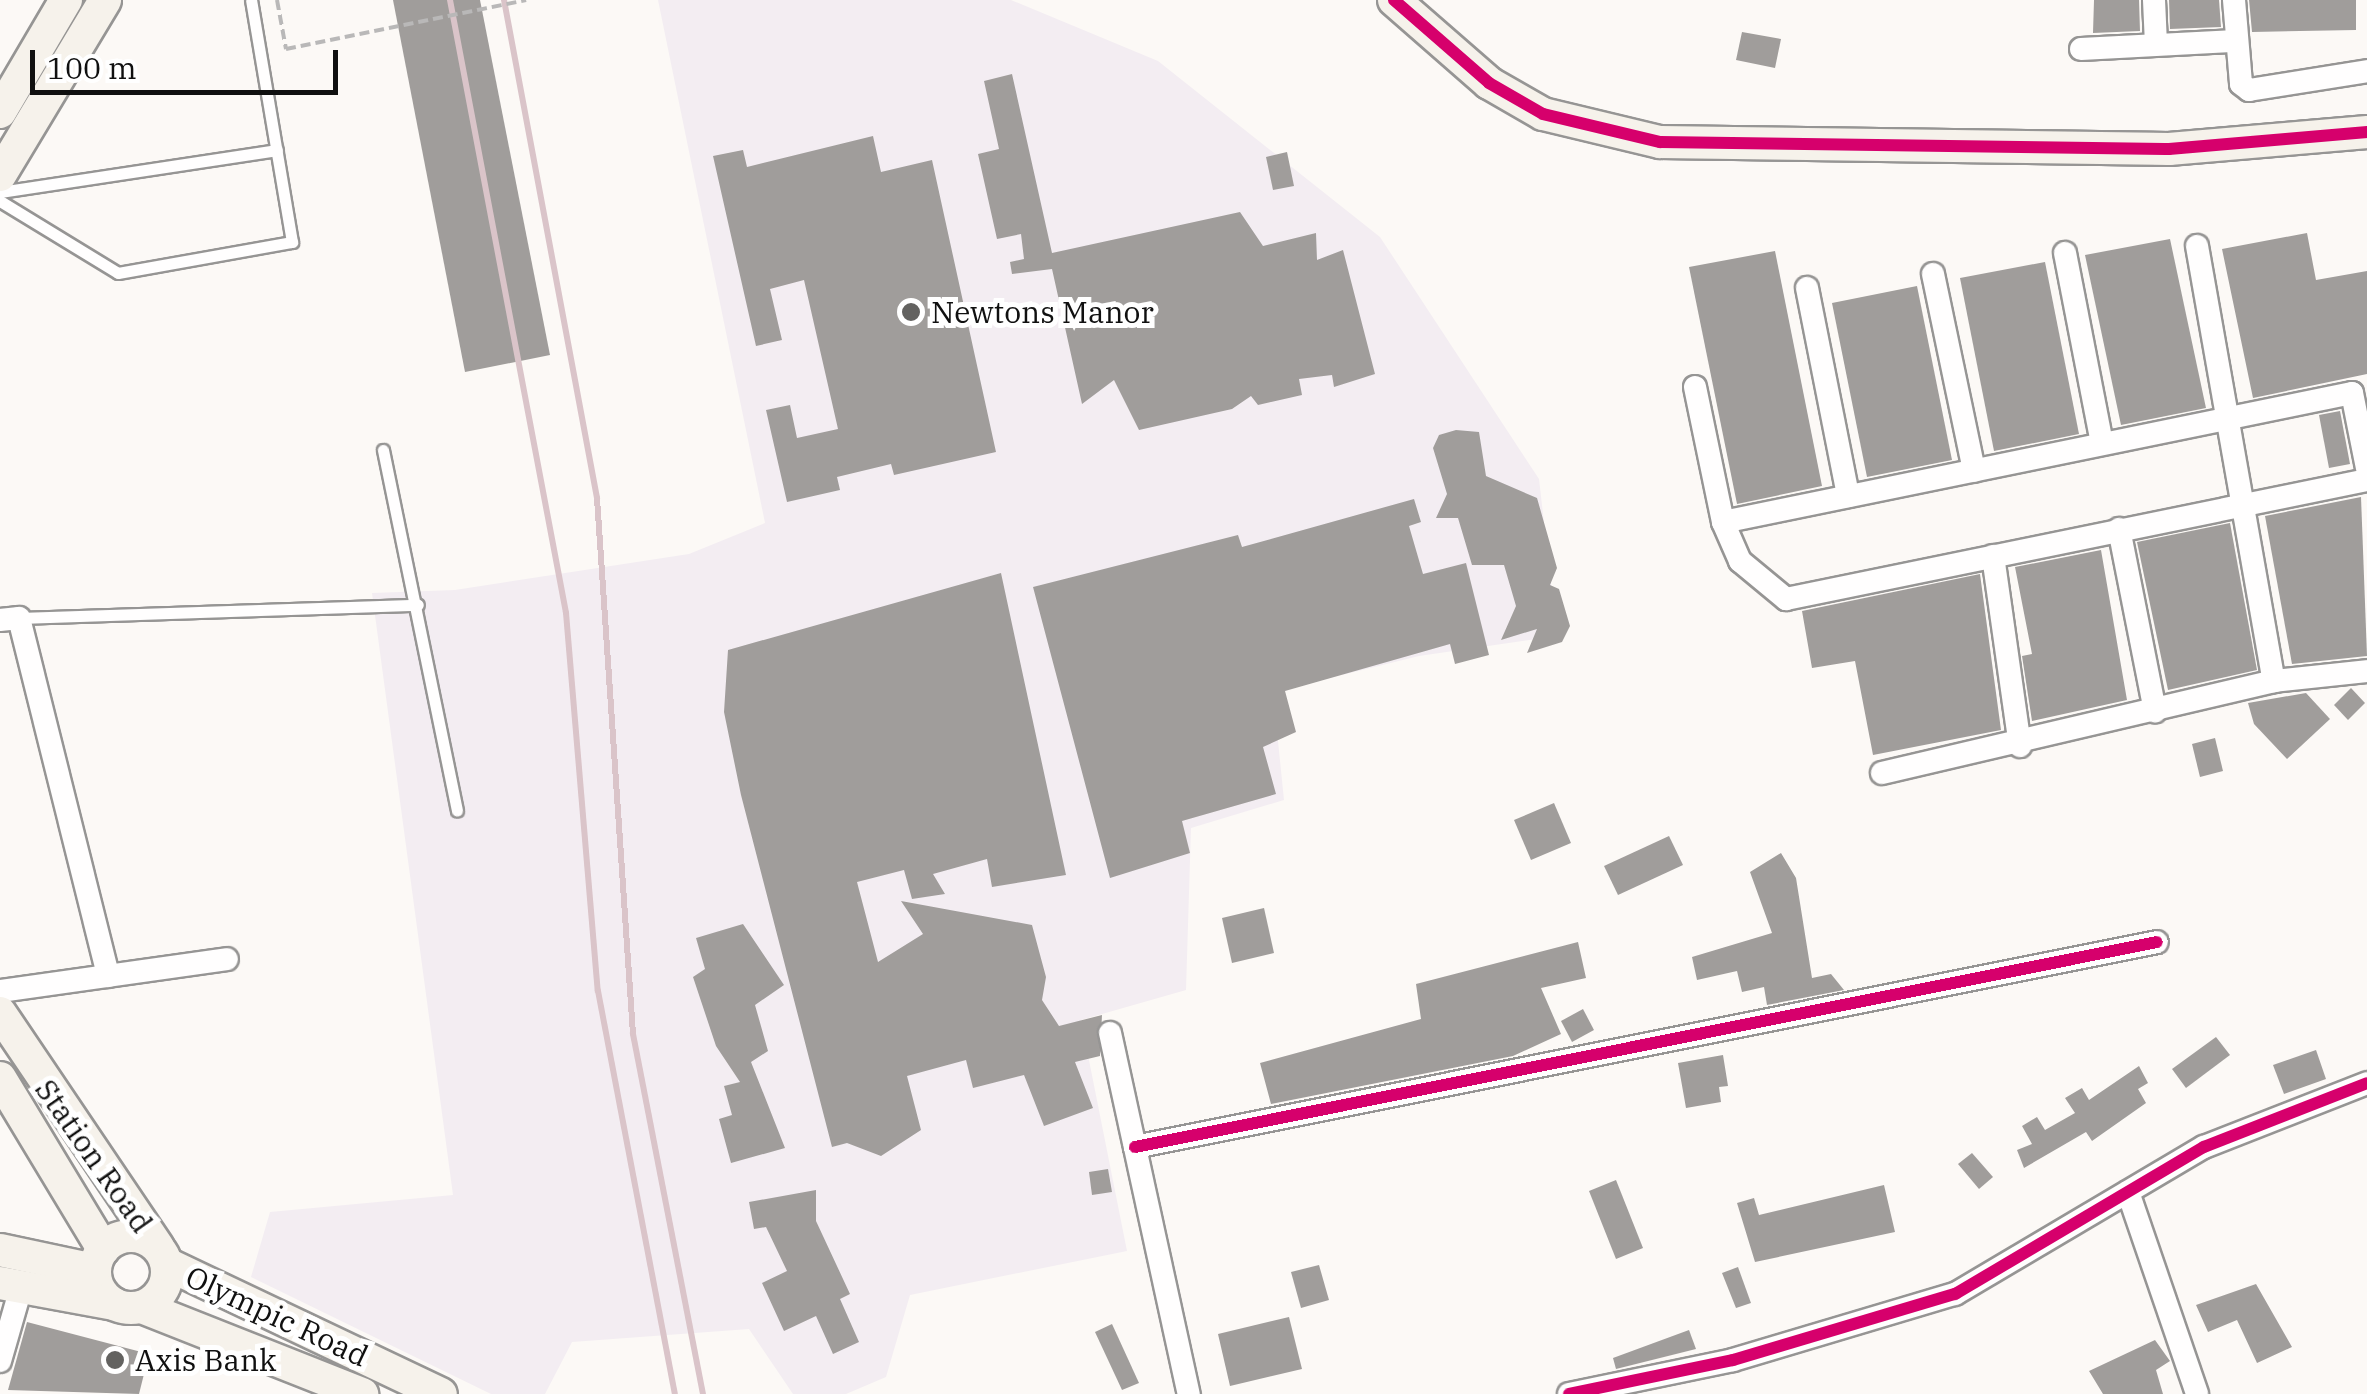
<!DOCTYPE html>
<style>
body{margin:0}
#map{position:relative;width:2367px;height:1394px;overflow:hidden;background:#fcf9f6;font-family:"IBM Plex Serif",serif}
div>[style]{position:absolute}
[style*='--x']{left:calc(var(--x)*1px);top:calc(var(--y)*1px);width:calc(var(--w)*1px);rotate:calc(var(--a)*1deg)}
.industrial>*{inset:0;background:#f3edf2}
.building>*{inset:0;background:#a09d9b}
.path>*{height:4px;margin-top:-2px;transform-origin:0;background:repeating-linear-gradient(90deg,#b9b8b8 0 10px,transparent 0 15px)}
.roads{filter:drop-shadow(2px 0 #969594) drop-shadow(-2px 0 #969594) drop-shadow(0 2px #969594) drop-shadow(0 -2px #969594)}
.lane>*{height:11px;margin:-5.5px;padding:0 5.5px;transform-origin:5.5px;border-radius:5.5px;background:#fffefe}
.street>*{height:22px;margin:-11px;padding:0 11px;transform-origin:11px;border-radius:11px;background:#fffefe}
.secondary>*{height:32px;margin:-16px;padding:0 16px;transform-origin:16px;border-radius:16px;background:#f6f2eb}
.secondary>.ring{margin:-16px;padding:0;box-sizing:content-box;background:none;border:32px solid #f6f2eb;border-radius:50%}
.rail>*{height:6px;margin:-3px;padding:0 3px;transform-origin:3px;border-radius:3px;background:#dac4c9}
.path-bridge>*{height:4px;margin-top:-2px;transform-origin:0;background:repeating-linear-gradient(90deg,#b9b8b8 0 10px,transparent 0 15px)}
.cycleway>*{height:12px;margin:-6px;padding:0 6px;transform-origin:6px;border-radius:6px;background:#d6006c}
.dots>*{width:28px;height:28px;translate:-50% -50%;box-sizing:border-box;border:5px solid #fff;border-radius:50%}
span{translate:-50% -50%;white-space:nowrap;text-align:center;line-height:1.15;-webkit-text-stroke:10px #fff;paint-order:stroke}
.poi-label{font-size:30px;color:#101010}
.left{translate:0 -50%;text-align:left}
.street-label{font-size:30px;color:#101010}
.scale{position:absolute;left:30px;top:50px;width:308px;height:45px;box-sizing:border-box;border:5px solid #101010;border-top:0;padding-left:12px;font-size:30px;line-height:35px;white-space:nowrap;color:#101010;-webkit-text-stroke:8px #fff;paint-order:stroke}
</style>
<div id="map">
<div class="industrial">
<div style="clip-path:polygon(658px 0,1011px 0,1158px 61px,1380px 237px,1539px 479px,1557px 636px,1419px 656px,1273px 692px,1284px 800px,1191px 828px,1186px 990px,1081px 1020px,1127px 1251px,910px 1295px,886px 1377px,846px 1394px,793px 1394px,749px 1329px,572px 1342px,545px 1394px,491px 1394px,251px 1277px,270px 1212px,453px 1195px,372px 593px,455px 590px,689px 554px,765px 523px)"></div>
</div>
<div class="building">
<div style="clip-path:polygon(393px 0,480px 0,550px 355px,465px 372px)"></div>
<div style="clip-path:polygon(2094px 0,2139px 0,2140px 31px,2093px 33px)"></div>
<div style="clip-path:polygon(2169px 0,2219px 0,2221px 27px,2170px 29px)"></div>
<div style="clip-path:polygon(2249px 0,2356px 0,2356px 30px,2252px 32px)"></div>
<div style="clip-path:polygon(1742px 32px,1781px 39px,1775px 68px,1736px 60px)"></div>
<div style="clip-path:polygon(1012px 74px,1052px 253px,1240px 212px,1263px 246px,1316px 233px,1317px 260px,1343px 250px,1375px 374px,1334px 387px,1332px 375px,1299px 379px,1302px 395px,1258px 405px,1251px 396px,1232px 409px,1139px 430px,1114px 380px,1082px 404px,1052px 269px,1012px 274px,1010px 262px,1024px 259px,1021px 234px,997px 239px,978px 154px,999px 149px,984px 81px)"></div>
<div style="clip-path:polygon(873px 136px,881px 172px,932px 160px,996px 452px,894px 475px,891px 464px,837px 477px,840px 490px,787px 502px,766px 410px,790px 405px,797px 438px,838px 429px,804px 280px,770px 289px,782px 340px,756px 346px,713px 156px,743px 150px,747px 167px)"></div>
<div style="clip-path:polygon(1287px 152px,1294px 186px,1273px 190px,1266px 157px)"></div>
<div style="clip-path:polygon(2307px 233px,2316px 280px,2367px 271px,2367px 374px,2253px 398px,2222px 249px)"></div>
<div style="clip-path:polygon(2170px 239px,2206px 408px,2121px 425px,2085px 255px)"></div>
<div style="clip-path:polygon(1775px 251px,1822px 486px,1737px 504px,1689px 267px)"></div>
<div style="clip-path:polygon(2045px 262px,2079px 434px,1994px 451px,1960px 278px)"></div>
<div style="clip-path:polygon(1917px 286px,1952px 460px,1867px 477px,1832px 303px)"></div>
<div style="clip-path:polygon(2340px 411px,2350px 464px,2329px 468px,2319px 415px)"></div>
<div style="clip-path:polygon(1456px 430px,1479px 432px,1486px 476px,1537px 498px,1557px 568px,1550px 585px,1559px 589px,1570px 626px,1562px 642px,1527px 653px,1537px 629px,1501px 640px,1516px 606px,1504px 565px,1472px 565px,1458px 518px,1436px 518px,1447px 494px,1433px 448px,1439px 435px)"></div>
<div style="clip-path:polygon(2361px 497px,2367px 656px,2292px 664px,2265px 516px)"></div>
<div style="clip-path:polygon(1414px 499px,1421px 522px,1409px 526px,1423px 574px,1466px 563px,1489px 655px,1455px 664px,1450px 644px,1285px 691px,1296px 732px,1263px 747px,1276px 794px,1182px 821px,1190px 853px,1110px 878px,1033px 587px,1238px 535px,1242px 547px)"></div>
<div style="clip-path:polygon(2230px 523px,2257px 670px,2168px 690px,2137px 542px)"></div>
<div style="clip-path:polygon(2101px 550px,2127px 700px,2032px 721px,2022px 656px,2032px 654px,2015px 567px)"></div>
<div style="clip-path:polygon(1001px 573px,1066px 875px,992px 887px,987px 859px,933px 874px,945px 894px,912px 899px,904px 870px,857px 882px,878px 962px,923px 934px,901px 901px,1032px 925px,1046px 977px,1042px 1000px,1059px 1026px,1102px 1015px,1100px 1056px,1075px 1062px,1093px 1108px,1044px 1126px,1024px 1075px,973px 1088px,966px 1060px,907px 1076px,921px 1130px,881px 1156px,847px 1143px,832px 1147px,741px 795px,724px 712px,728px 650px)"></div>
<div style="clip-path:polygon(1980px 574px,2001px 730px,1873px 755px,1855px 661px,1812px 668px,1802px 611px)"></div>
<div style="clip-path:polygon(2351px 688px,2365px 703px,2348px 720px,2334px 705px)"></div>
<div style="clip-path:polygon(2306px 693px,2330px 719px,2287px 759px,2254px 724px,2248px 703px)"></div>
<div style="clip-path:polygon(2215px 738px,2223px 771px,2200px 777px,2192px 744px)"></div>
<div style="clip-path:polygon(1554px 803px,1571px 843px,1531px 860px,1514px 820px)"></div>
<div style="clip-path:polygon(1669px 836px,1683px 865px,1618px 895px,1604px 866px)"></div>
<div style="clip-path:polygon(1781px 853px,1796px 878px,1812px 978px,1831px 974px,1844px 990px,1767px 1005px,1764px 987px,1742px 992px,1737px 971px,1697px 980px,1692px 957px,1772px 933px,1750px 872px)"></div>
<div style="clip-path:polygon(1264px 908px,1274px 953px,1232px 963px,1222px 918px)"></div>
<div style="clip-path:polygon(743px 924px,784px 985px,755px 1005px,768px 1051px,751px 1062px,785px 1148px,731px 1163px,719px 1119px,732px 1115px,724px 1086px,740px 1082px,716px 1046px,693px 977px,705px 969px,696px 938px)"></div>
<div style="clip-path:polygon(1578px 942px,1586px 978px,1541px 988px,1561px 1034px,1513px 1056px,1271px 1104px,1260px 1063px,1421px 1019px,1416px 984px)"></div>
<div style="clip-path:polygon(1583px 1009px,1594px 1030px,1572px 1042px,1561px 1021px)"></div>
<div style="clip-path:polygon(2216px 1037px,2230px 1055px,2186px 1088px,2172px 1069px)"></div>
<div style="clip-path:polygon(2316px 1050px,2326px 1079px,2284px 1094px,2273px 1065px)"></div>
<div style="clip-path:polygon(1723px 1055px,1728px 1086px,1719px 1087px,1721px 1102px,1686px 1108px,1678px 1063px)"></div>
<div style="clip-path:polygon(2139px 1066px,2148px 1083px,2138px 1089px,2146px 1103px,2092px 1141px,2086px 1132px,2024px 1168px,2017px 1150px,2032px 1144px,2022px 1126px,2037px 1117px,2045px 1130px,2075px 1113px,2065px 1098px,2082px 1088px,2089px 1100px)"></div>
<div style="clip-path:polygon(1972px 1153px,1993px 1177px,1979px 1189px,1958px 1164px)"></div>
<div style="clip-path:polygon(1108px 1169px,1112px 1192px,1092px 1195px,1089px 1172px)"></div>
<div style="clip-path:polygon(1616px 1180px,1643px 1248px,1616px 1259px,1589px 1191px)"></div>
<div style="clip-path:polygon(1884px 1185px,1895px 1232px,1755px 1262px,1737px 1203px,1754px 1198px,1759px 1215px)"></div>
<div style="clip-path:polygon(816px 1190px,816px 1221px,850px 1294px,840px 1299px,859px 1342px,833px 1354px,816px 1316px,784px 1331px,762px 1283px,787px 1271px,766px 1227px,754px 1229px,749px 1202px)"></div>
<div style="clip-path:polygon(1319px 1265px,1329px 1300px,1301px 1308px,1291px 1272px)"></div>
<div style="clip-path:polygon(1738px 1267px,1751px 1303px,1736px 1308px,1722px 1273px)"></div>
<div style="clip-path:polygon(2256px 1284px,2292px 1347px,2257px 1363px,2237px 1320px,2208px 1332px,2196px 1305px)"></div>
<div style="clip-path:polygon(1289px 1317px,1302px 1369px,1230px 1386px,1218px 1334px)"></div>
<div style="clip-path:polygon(27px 1322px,149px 1354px,139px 1394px,8px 1390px)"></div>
<div style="clip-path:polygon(1112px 1324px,1139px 1383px,1122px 1390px,1095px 1332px)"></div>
<div style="clip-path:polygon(1689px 1330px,1696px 1349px,1616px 1369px,1613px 1358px)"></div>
<div style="clip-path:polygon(2155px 1340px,2170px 1361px,2156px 1370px,2163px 1394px,2103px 1394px,2089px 1371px)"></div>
</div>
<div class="path">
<div style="--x:277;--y:0;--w:50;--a:79.6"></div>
</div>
<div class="roads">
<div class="lane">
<div style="--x:0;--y:192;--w:280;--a:-8.6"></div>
<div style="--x:0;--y:201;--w:138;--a:31.4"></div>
<div style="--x:118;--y:273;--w:177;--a:-10.1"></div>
<div style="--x:292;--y:242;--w:245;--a:-99.6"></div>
<div style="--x:383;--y:450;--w:368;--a:78.4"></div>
<div style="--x:19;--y:618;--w:399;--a:-1.9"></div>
</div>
<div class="street">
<div style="--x:2154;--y:0;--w:44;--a:87.4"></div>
<div style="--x:2234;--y:0;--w:84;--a:85.2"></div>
<div style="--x:2241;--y:84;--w:10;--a:37"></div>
<div style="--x:2249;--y:90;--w:120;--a:-9.1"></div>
<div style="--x:2081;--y:49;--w:155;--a:-3"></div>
<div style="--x:2197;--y:246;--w:442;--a:80"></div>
<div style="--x:2065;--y:253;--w:194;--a:79"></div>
<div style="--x:1933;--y:274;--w:201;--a:78.2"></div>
<div style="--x:1807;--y:288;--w:212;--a:78.8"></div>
<div style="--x:1695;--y:387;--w:138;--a:78.3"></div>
<div style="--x:1723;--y:522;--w:43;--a:66.4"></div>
<div style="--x:1740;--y:561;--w:60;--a:39.6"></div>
<div style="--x:1786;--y:599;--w:593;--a:-11.58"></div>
<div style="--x:1723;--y:522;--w:642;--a:-11.59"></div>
<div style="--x:2352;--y:393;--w:76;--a:78.7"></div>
<div style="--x:2119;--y:529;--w:186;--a:78.8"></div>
<div style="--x:1993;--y:556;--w:192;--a:81.9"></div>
<div style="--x:0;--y:620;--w:19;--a:-6"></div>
<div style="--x:19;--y:618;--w:369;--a:76"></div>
<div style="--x:1882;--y:773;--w:403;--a:-13.2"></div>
<div style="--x:2274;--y:681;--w:94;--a:-6.1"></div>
<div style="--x:0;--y:991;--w:229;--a:-8"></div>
<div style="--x:1110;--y:1033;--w:370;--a:77.7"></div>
<div style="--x:1135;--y:1147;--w:1042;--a:-11.34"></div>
<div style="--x:2128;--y:1192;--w:213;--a:71.1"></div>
<div style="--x:0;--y:1361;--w:76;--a:-74"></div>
<div style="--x:1569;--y:1394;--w:167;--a:-11.7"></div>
<div style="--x:1733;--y:1360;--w:232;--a:-16.6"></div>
<div style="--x:1955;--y:1294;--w:289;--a:-30.6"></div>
<div style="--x:2204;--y:1147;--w:175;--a:-21.4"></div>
</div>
<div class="secondary">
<div style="--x:1394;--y:0;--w:126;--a:41.1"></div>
<div style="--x:1489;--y:83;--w:62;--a:29.9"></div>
<div style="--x:1543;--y:114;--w:120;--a:13.5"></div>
<div style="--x:1660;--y:142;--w:509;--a:0.79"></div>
<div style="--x:2169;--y:149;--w:199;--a:-4.9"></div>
<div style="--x:0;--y:112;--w:130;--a:-59.5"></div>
<div style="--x:0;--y:175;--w:204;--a:-59"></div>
<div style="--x:0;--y:1013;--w:282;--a:56"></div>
<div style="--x:0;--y:1078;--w:200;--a:58.9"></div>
<div class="ring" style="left:95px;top:1236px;width:40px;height:40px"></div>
<div style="--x:0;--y:1250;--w:96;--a:12"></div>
<div style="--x:167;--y:1264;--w:303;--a:25.4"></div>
<div style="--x:0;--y:1283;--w:116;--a:10.4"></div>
<div style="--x:142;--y:1307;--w:237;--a:21.6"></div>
</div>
</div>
<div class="rail">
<div style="--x:450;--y:0;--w:624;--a:79.28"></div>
<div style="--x:566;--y:613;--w:379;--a:85.2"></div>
<div style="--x:598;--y:991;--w:410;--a:79.2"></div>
<div style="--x:504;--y:0;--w:507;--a:79.42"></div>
<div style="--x:597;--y:498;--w:537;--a:86.16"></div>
<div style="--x:633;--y:1034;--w:367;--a:79"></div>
</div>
<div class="path-bridge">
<div style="--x:286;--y:49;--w:245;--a:-11.5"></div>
</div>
<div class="cycleway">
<div style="--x:1394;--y:0;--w:126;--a:41.1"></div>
<div style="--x:1489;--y:83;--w:62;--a:29.9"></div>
<div style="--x:1543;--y:114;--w:120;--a:13.5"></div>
<div style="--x:1660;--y:142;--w:509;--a:0.79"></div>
<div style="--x:2169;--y:149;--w:199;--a:-4.9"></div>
<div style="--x:1135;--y:1147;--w:1042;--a:-11.34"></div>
<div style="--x:1569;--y:1394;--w:167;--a:-11.7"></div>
<div style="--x:1733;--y:1360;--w:232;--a:-16.6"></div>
<div style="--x:1955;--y:1294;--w:289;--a:-30.6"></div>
<div style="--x:2204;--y:1147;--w:175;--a:-21.4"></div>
</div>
<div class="dots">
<div style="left:911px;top:312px;background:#636260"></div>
<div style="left:115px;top:1360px;background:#636260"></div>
</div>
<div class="poi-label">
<span class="left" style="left:931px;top:312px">Newtons Manor</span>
<span class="left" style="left:135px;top:1360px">Axis Bank</span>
</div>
<div class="street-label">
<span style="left:94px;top:1156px;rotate:55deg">Station Road</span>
<span style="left:277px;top:1316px;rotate:25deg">Olympic Road</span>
</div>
<div class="scale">100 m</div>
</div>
